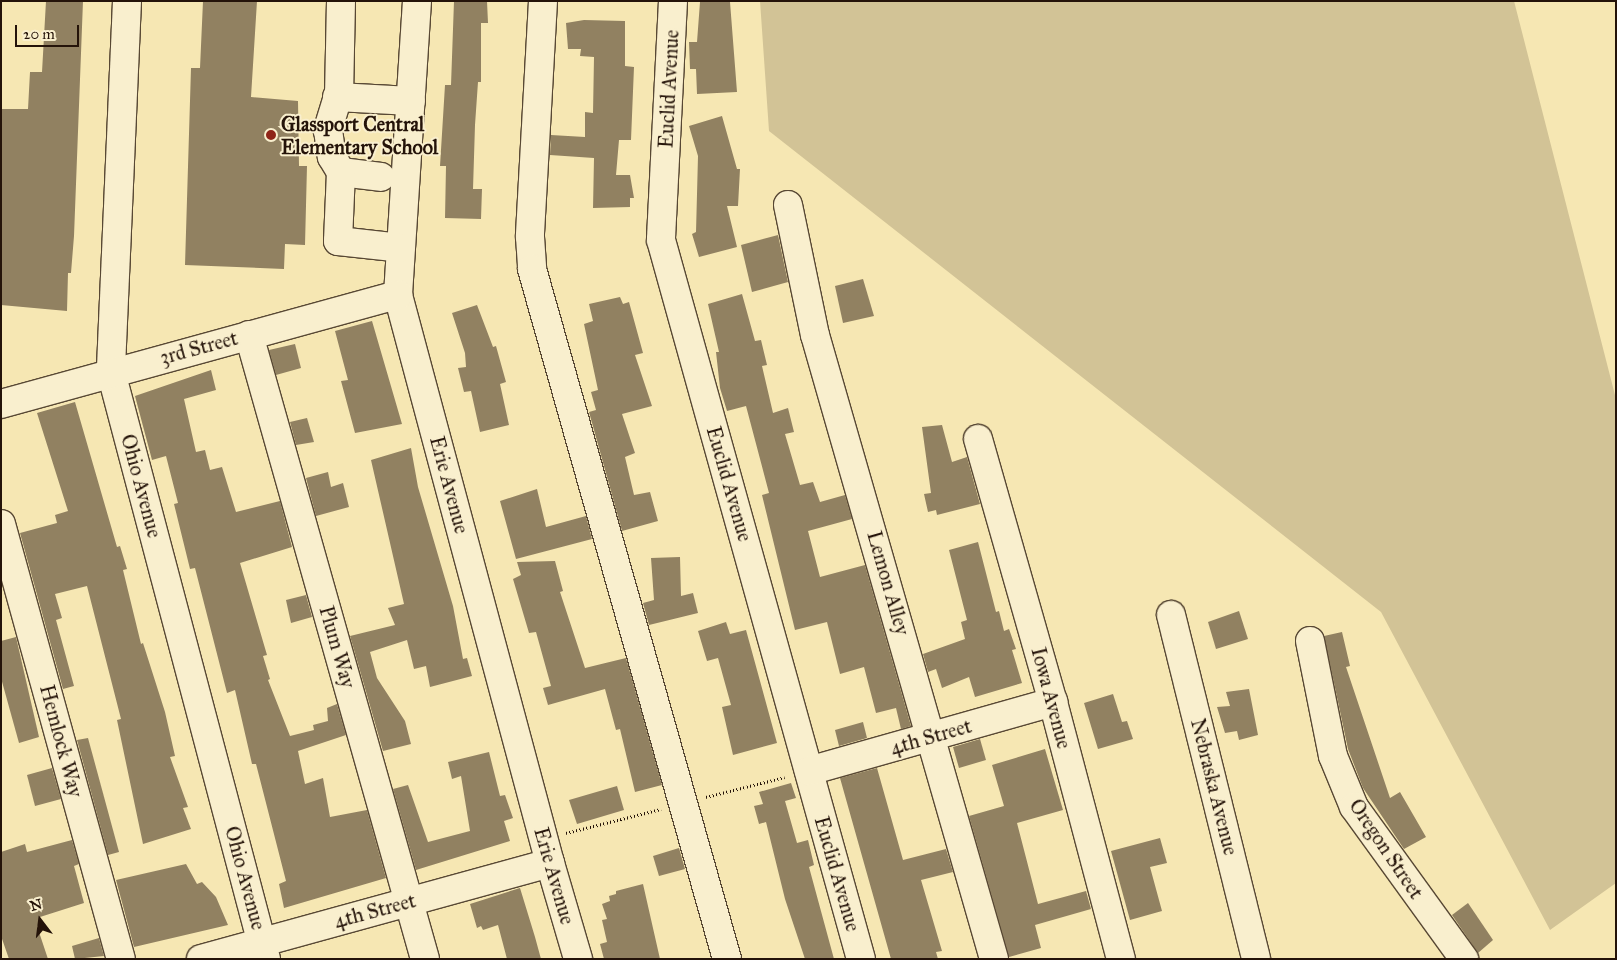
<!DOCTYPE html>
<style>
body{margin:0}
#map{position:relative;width:1617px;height:960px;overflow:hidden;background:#f6e7b3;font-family:"IM FELL Great Primer",serif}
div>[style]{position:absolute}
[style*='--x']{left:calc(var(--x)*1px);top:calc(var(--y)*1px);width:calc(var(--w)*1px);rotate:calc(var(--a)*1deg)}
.green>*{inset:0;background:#d2c396}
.building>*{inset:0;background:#918161}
.path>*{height:3px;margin-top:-1.5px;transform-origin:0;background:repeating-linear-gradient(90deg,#241309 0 1px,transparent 0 3.5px)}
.roads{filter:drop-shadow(1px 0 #584834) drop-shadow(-1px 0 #584834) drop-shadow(0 1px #584834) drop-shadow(0 -1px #584834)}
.minor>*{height:28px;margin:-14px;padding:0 14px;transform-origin:14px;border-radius:14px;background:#f9efce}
.dots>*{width:14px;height:14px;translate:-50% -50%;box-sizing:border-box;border:2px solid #f9efce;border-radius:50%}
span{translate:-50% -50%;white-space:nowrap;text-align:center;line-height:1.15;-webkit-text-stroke:4px #f9efce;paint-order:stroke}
.street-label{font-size:20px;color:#241309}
.poi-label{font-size:20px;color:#241309;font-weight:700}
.left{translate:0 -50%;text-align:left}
.frame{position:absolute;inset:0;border:2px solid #241309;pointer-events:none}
.north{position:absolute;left:15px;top:895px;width:50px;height:50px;-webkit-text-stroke:4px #f9efce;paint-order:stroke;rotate:345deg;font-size:14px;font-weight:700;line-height:20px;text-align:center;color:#241309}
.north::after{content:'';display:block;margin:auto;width:18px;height:22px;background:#241309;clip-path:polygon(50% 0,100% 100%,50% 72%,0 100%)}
.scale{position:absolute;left:15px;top:25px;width:64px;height:22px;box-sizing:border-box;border:2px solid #241309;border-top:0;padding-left:6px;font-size:15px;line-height:18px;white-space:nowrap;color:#241309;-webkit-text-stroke:4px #f9efce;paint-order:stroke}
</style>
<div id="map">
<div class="green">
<div style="clip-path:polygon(760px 1px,1514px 1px,1616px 399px,1616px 883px,1550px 930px,1381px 612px,769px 131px)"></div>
</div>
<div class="building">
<div style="clip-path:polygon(46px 1px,83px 1px,74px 236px,71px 273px,68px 273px,67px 311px,1px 305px,1px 109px,28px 109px,30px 72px,42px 72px)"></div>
<div style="clip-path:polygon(203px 1px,257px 1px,251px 97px,298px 101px,299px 166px,307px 166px,305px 245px,285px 244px,284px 269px,185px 265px,191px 68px,200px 68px)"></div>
<div style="clip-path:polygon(454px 1px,487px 1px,488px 23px,481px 23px,481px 82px,478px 82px,475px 125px,473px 189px,482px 189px,481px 219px,445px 218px,446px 166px,440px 166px,445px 85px,451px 85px)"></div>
<div style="clip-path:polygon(700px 2px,730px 2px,737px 92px,697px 94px,696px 69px,690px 69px,689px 42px,697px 42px)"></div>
<div style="clip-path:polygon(584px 20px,625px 21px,625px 66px,634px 67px,631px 140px,619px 140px,616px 175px,630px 175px,634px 198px,630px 198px,630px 207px,593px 208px,594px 158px,550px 155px,551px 135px,585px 137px,585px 112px,593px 113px,594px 57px,580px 56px,581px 49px,568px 49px,566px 23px)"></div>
<div style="clip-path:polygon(722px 116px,737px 169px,740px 169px,738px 206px,727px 206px,737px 247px,699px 257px,692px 234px,696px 232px,698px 156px,689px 126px)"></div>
<div style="clip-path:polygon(778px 235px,788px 282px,752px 292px,741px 245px)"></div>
<div style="clip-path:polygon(863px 279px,874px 316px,843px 323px,835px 286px)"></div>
<div style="clip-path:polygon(742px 294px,755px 341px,761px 340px,767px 365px,762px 366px,773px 413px,788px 408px,794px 432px,785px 434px,800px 485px,813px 482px,820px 502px,845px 495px,852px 519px,808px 531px,820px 577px,865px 565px,911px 726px,901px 729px,896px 708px,876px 713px,864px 667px,840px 674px,827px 622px,795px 630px,762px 495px,769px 493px,746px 406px,727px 411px,720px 388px,716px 352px,719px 352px,708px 304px)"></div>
<div style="clip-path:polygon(620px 297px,623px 304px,629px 302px,643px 353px,635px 355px,652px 406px,622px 414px,635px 453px,625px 457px,634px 495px,650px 492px,658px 521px,622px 531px,589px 412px,596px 410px,591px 392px,598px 390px,584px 324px,593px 321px,589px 304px)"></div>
<div style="clip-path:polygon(477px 305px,493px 347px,496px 346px,506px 382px,500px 384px,509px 425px,480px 432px,471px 391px,464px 392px,458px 368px,466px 367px,465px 353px,452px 313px)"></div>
<div style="clip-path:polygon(372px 321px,402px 424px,355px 433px,341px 381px,348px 380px,335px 331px)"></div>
<div style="clip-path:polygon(295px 344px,301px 368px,276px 375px,269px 350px)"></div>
<div style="clip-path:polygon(211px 370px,216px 390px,184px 399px,196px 452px,205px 450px,210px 470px,222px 467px,236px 512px,280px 501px,292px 547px,240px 563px,267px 655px,263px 656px,270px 679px,268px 680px,290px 736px,314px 730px,313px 725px,328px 721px,327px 708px,337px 704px,346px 735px,298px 751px,305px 784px,323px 778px,330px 817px,367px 810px,386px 878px,284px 908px,279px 884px,286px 881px,256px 764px,252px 764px,235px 690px,227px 693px,195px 568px,190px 569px,174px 504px,178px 503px,166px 456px,152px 460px,135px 396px)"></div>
<div style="clip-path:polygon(75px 402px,117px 547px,120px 546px,127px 569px,123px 570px,141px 644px,143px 643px,165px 712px,175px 756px,170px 757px,188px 807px,183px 808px,191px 829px,143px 844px,117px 720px,121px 719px,87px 586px,55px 594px,62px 618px,56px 620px,74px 686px,63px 689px,20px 533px,57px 523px,55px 515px,68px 511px,37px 413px)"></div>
<div style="clip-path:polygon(307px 418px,314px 442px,296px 445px,290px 422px)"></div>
<div style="clip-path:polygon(942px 425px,952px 462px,967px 457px,980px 504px,937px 515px,936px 510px,928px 512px,924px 494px,931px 493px,922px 427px)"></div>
<div style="clip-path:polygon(411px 448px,418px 487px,453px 606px,463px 659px,467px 658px,472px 676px,430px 687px,426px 666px,414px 669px,407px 640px,370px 652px,377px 678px,405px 721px,411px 744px,383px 751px,350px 636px,395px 625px,388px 608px,404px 604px,371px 460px)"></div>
<div style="clip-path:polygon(328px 472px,331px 487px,343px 483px,349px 507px,316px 516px,306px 478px)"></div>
<div style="clip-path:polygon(537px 489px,546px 527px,586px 516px,592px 539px,516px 559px,500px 501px)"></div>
<div style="clip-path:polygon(978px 542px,996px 612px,999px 611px,1004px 631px,1009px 629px,1016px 649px,1012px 650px,1022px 683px,975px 697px,969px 677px,942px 688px,936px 669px,928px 672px,923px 654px,965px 639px,961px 622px,967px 620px,949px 550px)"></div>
<div style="clip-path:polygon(680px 557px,681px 596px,693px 593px,698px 613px,649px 625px,643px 603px,654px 600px,651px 558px)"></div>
<div style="clip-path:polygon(555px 561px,563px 591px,560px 592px,585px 668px,626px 658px,662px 785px,635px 792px,620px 729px,616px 730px,605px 689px,548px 705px,543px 688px,551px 686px,536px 632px,529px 633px,513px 579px,521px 575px,517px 562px)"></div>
<div style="clip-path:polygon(306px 595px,312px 617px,291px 623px,286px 600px)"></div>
<div style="clip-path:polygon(1239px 611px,1248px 639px,1216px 649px,1208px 622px)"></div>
<div style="clip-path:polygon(726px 622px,730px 634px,746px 630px,777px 743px,733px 755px,722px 707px,731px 705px,718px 658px,707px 661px,698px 631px)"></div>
<div style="clip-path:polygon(1342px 632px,1350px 666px,1346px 667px,1390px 798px,1400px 792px,1426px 837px,1404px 849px,1363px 788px,1348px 749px,1324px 636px)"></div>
<div style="clip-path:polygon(16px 637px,39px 737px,19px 743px,1px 678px,1px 641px)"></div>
<div style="clip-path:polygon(1249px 689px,1258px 735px,1239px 740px,1237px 731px,1225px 733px,1217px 707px,1230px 706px,1226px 692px)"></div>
<div style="clip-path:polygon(1113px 694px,1122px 722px,1127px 721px,1133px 739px,1098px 749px,1084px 703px)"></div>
<div style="clip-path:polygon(863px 722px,867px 738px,839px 746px,835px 730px)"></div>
<div style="clip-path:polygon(88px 738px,119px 852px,108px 855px,77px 740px)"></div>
<div style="clip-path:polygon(980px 739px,986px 760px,959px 768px,953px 747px)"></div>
<div style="clip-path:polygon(1045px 749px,1063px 810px,1017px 823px,1038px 904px,1086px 891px,1091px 909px,1035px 925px,1041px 948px,1009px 957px,969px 816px,1004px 806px,992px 765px)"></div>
<div style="clip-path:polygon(489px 752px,500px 796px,505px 795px,513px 818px,504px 821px,510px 841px,416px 870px,393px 789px,408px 785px,428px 842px,470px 831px,461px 776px,452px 779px,448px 762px)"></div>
<div style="clip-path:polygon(52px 768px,61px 799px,35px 806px,27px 775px)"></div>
<div style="clip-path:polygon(877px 768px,903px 860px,946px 849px,953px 872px,921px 880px,942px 951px,936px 952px,938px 959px,891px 959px,840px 778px)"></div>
<div style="clip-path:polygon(791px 783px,796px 798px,785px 801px,797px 843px,808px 840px,814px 865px,809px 867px,834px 959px,805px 959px,785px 899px,766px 822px,759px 824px,754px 806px,763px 804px,759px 792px)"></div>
<div style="clip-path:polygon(617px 786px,624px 810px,577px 824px,569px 800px)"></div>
<div style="clip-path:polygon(1160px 838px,1167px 863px,1150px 867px,1162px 911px,1130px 920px,1111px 851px)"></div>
<div style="clip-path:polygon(72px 840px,79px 864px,74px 866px,84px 903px,40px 917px,42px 924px,37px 926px,48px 959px,9px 959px,1px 936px,1px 852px,25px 844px,27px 852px)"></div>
<div style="clip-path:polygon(679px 848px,685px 869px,659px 876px,653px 856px)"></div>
<div style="clip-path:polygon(186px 864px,197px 884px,202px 882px,216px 897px,228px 925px,134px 947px,116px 880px)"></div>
<div style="clip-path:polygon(643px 884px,660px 959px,604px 959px,600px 944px,607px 942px,602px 920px,607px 919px,602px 904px,610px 901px,609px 896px,616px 894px,616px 891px)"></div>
<div style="clip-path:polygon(520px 888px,535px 937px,541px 959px,507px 959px,498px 925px,483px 930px,481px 926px,477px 928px,470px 904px)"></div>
<div style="clip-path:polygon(1468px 903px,1493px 940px,1478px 953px,1452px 915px)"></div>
<div style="clip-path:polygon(99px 938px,104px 956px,75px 959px,72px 946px)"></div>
</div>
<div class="path">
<div style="--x:706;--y:797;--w:81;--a:-14.2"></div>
<div style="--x:566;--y:833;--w:98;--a:-14.2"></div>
</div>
<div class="roads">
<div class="minor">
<div style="--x:127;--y:1;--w:371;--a:92.5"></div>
<div style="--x:111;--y:372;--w:607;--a:75.21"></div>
<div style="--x:341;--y:1;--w:92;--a:91.2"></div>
<div style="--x:339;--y:93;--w:39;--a:107"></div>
<div style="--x:328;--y:130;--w:27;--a:82"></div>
<div style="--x:332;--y:157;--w:17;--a:59"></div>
<div style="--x:341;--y:172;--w:40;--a:7.1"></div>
<div style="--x:417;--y:1;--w:295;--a:93.7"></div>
<div style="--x:398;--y:295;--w:588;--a:75.02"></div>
<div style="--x:550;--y:863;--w:100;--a:73.7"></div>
<div style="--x:543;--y:1;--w:236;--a:93.2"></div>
<div style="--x:530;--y:237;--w:32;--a:86"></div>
<div style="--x:532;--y:269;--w:717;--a:74.22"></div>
<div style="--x:673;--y:1;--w:239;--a:92.9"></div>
<div style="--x:661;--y:240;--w:746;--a:74.46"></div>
<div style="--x:337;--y:97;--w:74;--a:3.1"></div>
<div style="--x:341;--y:172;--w:69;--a:92.5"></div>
<div style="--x:338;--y:241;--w:63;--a:6.3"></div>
<div style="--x:788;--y:205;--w:133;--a:78.3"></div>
<div style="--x:815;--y:335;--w:649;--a:73.99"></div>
<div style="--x:249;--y:335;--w:648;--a:74.25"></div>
<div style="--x:1;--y:404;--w:412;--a:-15.4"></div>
<div style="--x:978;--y:439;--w:273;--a:74.1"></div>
<div style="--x:1053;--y:702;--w:266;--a:75.2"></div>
<div style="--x:1;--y:524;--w:451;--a:74.6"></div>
<div style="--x:1171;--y:615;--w:354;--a:76.1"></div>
<div style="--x:1310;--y:641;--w:117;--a:78.7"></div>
<div style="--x:1333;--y:756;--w:55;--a:67.6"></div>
<div style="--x:1354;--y:807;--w:188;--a:54.1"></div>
<div style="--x:809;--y:771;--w:254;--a:-15.8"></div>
<div style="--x:201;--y:959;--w:362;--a:-15.4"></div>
</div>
</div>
<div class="dots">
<div style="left:271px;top:135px;background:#8f2418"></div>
</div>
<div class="street-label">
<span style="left:669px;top:89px;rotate:-87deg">Euclid Avenue</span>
<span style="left:199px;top:348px;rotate:-15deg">3rd Street</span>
<span style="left:729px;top:484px;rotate:74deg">Euclid Avenue</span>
<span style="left:449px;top:485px;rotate:75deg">Erie Avenue</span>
<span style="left:141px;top:486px;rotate:75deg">Ohio Avenue</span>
<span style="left:888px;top:583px;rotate:74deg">Lemon Alley</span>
<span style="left:337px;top:647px;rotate:74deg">Plum Way</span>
<span style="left:1051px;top:698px;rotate:75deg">Iowa Avenue</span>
<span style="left:931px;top:737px;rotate:-16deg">4th Street</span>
<span style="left:61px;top:741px;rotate:75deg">Hemlock Way</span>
<span style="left:1214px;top:787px;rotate:76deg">Nebraska Avenue</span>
<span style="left:1386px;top:849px;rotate:56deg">Oregon Street</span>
<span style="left:837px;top:874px;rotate:74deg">Euclid Avenue</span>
<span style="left:554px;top:876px;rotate:74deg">Erie Avenue</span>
<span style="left:245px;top:878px;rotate:75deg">Ohio Avenue</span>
<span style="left:375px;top:911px;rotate:-15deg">4th Street</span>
</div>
<div class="poi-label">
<span class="left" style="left:281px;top:136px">Glassport Central<br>Elementary School</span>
</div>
<div class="frame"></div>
<div class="north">N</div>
<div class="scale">20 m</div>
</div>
